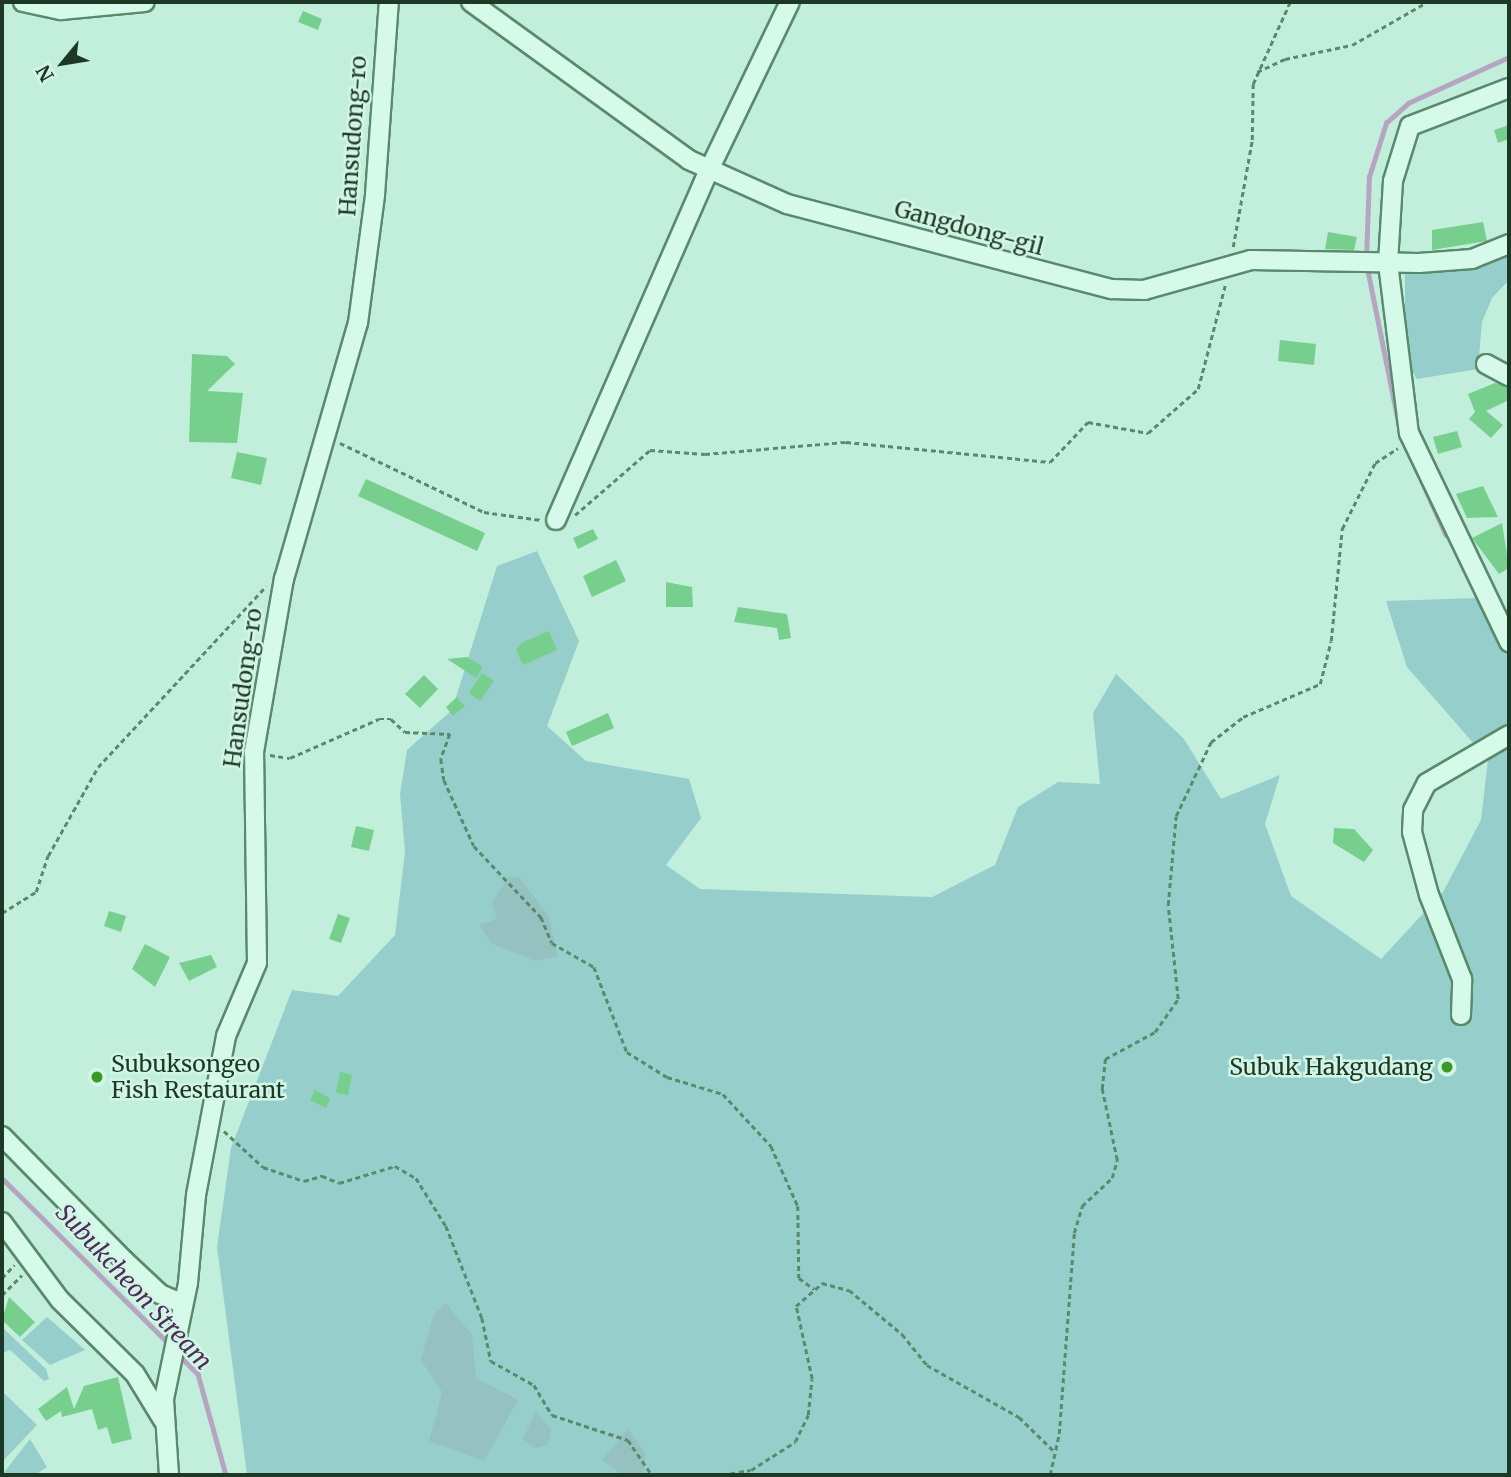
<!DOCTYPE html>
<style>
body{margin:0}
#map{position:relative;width:1511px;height:1477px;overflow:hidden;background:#c2efdb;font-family:Merriweather,serif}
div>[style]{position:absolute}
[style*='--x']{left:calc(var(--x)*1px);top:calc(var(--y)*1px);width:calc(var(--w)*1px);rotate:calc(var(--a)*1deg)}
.green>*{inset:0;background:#96cecb}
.cemetery>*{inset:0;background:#95c2c1}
.stream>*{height:4.5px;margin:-2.25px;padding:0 2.25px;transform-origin:2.25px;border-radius:2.25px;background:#b5a5c2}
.building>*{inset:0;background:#77cf8d}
.path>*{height:2.5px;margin-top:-1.25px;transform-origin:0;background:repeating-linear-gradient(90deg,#598a6b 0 5px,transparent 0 8.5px)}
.roads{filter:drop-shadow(2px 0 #598a6b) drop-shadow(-2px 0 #598a6b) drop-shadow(0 2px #598a6b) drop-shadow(0 -2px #598a6b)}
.minor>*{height:18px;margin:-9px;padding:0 9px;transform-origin:9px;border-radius:9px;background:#d6fae9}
.dots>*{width:19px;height:19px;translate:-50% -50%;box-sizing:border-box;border:4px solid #d2f6e6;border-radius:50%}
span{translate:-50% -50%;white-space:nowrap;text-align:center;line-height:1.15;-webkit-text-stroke:5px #d2f6e6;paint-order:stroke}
.street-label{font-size:23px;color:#1d3926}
.poi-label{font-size:23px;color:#1d3926}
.left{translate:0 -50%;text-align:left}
.right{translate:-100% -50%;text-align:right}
.water-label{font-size:24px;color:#4f2c59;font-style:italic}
.frame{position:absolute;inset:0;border:4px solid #1d3926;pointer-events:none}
.north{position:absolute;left:28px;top:28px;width:70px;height:70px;-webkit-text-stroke:5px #d2f6e6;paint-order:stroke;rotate:240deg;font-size:19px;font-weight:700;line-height:28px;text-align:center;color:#1d3926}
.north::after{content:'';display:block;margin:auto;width:24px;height:32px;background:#1d3926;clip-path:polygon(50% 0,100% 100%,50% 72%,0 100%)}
</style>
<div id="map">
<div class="green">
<div style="clip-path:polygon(1509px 252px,1509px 280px,1492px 298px,1482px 322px,1478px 369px,1417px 379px,1405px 360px,1405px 274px)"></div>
<div style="clip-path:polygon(537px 551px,579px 641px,547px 726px,586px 761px,689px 779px,701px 818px,666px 865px,700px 889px,932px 897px,995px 865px,1018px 807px,1058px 782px,1100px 784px,1093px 713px,1116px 674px,1184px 739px,1221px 799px,1280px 775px,1265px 824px,1291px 896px,1381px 959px,1443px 892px,1481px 820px,1488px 760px,1407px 667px,1386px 601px,1478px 598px,1509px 615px,1509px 1475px,247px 1475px,217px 1247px,231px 1148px,292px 990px,338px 996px,395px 935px,405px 852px,400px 794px,407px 750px,452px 710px,497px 566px)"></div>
<div style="clip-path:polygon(47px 1317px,85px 1350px,50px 1365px,22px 1340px)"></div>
<div style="clip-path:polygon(2px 1327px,46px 1369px,49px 1379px,44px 1381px,10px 1350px,2px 1353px)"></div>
<div style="clip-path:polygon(2px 1391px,37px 1425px,2px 1462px)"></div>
<div style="clip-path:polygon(30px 1439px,47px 1467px,35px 1475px,2px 1475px)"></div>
</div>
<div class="cemetery">
<div style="clip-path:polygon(509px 876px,520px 878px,548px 915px,558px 956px,535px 961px,492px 944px,479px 925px,497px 919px,492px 903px)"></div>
<div style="clip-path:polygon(446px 1303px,472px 1335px,476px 1378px,518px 1400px,484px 1461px,429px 1441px,442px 1392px,421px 1360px,433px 1316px)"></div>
<div style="clip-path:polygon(536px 1411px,551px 1430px,548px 1445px,535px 1448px,523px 1439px)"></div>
<div style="clip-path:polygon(628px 1429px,646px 1454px,643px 1475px,623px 1475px,602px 1460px)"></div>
</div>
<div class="stream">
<div style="--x:1366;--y:258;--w:81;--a:-87.9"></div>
<div style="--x:1369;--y:177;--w:57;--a:-72.5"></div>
<div style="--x:1386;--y:123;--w:30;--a:-42"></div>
<div style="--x:1408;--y:103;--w:111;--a:-24.5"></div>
<div style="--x:1367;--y:266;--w:171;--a:78.6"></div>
<div style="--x:1412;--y:459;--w:83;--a:65.9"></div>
<div style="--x:2;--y:1178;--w:238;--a:44.8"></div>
<div style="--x:179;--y:1355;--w:27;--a:45"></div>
<div style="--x:198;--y:1374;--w:105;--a:74.5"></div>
</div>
<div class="building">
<div style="clip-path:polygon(303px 11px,322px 19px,318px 30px,298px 22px)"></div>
<div style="clip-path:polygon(1509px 125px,1509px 139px,1498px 143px,1494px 130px)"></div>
<div style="clip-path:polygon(1483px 222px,1487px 241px,1432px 250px,1432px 230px)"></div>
<div style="clip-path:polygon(1328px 232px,1357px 237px,1354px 250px,1325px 249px)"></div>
<div style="clip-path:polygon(1280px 340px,1316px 344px,1314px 365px,1278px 361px)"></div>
<div style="clip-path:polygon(192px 354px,227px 356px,235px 364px,207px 391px,243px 393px,237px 443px,189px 442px)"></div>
<div style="clip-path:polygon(1495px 383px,1509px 387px,1509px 400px,1486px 411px,1503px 425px,1491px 438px,1469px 419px,1475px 412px,1468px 394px)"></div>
<div style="clip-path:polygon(1457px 431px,1462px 447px,1438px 454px,1433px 437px)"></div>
<div style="clip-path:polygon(237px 452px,267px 458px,261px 485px,231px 478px)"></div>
<div style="clip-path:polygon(366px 479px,485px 533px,477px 551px,358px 496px)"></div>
<div style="clip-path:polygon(1483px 486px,1498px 517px,1467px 518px,1456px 494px)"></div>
<div style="clip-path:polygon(1502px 523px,1509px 568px,1499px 574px,1472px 538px)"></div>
<div style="clip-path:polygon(593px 529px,598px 539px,578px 549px,573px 538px)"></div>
<div style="clip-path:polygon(616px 560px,626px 581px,592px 597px,583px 576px)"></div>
<div style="clip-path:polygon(666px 582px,692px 587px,693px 607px,666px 607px)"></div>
<div style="clip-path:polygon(738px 607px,787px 614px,791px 638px,779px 640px,777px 628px,734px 622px)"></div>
<div style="clip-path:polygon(549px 631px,557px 650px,523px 665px,516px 650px,521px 643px)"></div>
<div style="clip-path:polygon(467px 657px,483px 667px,476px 678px,447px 659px)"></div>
<div style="clip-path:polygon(482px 673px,494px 681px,480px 701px,469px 693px)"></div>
<div style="clip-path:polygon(424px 675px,438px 689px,420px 708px,405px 694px)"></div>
<div style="clip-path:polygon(457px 697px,465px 706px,453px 716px,446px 707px)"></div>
<div style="clip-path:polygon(608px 713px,614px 728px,572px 746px,566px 732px)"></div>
<div style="clip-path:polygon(356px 826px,374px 830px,369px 851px,351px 847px)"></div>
<div style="clip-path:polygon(1334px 828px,1354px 829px,1373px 850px,1364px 862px,1333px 843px)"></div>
<div style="clip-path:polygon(109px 911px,126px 916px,121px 932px,104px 926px)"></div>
<div style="clip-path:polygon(338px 914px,350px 918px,341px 943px,329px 939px)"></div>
<div style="clip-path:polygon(145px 944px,170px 957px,155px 987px,132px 969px)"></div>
<div style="clip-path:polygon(211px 955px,217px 967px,189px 981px,179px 963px)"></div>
<div style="clip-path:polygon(340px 1072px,352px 1075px,348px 1095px,336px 1093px)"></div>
<div style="clip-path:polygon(315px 1090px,330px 1098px,326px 1108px,310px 1100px)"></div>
<div style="clip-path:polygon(9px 1297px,35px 1322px,20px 1337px,2px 1320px)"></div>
<div style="clip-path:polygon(118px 1377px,132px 1439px,112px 1444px,107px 1427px,98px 1430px,92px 1409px,62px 1417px,61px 1411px,46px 1421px,38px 1409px,67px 1387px,74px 1409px,84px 1386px)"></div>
</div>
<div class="path">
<div style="--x:1257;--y:72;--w:31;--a:-25"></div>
<div style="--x:1285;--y:59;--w:68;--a:-11.8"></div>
<div style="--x:1352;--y:45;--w:86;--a:-29.8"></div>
<div style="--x:1233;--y:247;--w:109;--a:-79.9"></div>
<div style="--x:1252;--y:140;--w:56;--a:-89"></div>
<div style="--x:1253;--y:84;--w:90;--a:-65.7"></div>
<div style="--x:340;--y:443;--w:160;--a:25.6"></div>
<div style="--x:484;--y:512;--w:58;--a:8"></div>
<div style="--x:575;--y:515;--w:99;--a:-40.9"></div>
<div style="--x:650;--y:450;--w:55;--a:4.2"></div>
<div style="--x:705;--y:454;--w:142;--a:-4.9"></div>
<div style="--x:846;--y:442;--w:205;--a:5.6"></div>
<div style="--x:1050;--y:462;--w:55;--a:-46.5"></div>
<div style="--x:1088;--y:422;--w:61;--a:10.4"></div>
<div style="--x:1148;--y:433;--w:67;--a:-41.3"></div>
<div style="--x:1198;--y:389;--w:107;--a:-75.4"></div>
<div style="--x:270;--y:755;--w:20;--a:9"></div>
<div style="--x:290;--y:758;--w:97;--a:-23.7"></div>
<div style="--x:379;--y:719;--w:12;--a:0"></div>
<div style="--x:391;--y:719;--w:19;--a:43"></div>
<div style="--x:405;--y:732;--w:45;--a:2.5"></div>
<div style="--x:450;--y:734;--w:27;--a:110"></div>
<div style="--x:441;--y:759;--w:21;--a:82"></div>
<div style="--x:444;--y:780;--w:72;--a:65.6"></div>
<div style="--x:474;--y:846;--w:98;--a:46.7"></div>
<div style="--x:541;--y:917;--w:28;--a:67"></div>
<div style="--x:552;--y:943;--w:48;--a:29.7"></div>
<div style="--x:594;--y:967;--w:91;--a:68.8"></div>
<div style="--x:627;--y:1052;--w:47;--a:32"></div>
<div style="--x:667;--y:1077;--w:59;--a:16.9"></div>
<div style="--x:723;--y:1094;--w:71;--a:47.3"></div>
<div style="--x:771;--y:1146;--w:66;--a:65.8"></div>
<div style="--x:798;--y:1206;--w:72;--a:89.2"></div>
<div style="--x:799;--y:1278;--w:19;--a:36"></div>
<div style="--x:2;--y:913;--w:40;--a:-32"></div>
<div style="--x:36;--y:892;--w:38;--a:-72"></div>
<div style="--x:48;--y:856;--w:102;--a:-60.7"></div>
<div style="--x:98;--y:767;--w:247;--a:-47.1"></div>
<div style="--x:224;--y:1131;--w:53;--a:42.7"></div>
<div style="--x:263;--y:1167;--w:43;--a:18.9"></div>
<div style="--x:304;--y:1181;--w:19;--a:-16"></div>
<div style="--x:322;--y:1176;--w:18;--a:22"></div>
<div style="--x:339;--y:1183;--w:59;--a:-16.9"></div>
<div style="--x:395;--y:1166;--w:24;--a:30"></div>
<div style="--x:416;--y:1178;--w:57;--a:58"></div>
<div style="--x:446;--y:1226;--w:99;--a:68.6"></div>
<div style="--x:482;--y:1318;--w:44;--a:78.2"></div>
<div style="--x:491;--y:1361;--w:49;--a:29.2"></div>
<div style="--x:534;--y:1385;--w:35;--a:59"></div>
<div style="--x:552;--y:1415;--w:80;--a:18.2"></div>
<div style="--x:628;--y:1440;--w:42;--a:55.6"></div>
<div style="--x:2;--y:1278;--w:18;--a:-47"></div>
<div style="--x:2;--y:1295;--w:28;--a:-45"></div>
<div style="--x:722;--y:1475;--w:29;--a:-10"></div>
<div style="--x:751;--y:1470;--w:52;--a:-32.5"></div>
<div style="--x:795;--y:1442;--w:30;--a:-64"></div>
<div style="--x:808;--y:1415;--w:36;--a:-84"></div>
<div style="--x:812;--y:1379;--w:75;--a:-102.4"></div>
<div style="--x:796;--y:1306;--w:35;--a:-41"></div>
<div style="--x:822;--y:1283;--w:28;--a:15"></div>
<div style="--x:849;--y:1290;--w:69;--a:39.7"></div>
<div style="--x:902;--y:1334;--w:40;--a:51"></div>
<div style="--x:927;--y:1365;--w:106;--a:29.5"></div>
<div style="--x:1019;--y:1417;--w:49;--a:44.2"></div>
<div style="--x:1050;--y:1475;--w:42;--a:-77.6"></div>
<div style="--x:1059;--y:1434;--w:202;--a:-85.7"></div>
<div style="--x:1074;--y:1233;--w:28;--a:-73"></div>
<div style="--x:1082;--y:1206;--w:41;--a:-43"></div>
<div style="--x:1112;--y:1178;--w:19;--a:-74"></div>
<div style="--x:1117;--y:1160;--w:73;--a:-101.9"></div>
<div style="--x:1102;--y:1089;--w:30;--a:-84"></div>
<div style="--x:1105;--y:1059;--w:57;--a:-28.4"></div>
<div style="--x:1155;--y:1032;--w:40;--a:-55.1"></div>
<div style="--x:1178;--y:999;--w:95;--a:-96.1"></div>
<div style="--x:1168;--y:905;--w:89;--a:-84.9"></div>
<div style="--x:1176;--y:816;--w:82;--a:-64.7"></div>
<div style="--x:1211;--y:742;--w:41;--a:-38"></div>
<div style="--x:1243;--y:717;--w:84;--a:-23.2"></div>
<div style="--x:1320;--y:684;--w:44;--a:-75.7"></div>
<div style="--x:1331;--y:641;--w:113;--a:-84.4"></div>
<div style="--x:1342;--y:529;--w:74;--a:-63.4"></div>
<div style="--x:1375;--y:463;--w:27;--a:-33"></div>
</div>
<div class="roads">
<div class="minor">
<div style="--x:23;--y:2;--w:39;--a:12"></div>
<div style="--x:61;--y:10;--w:84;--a:-5.4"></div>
<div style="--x:471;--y:2;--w:269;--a:35.9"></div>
<div style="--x:689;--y:160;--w:107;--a:24.2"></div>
<div style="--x:787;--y:204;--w:336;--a:14.7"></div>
<div style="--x:1112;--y:289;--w:32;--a:2"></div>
<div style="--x:1144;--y:290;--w:111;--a:-15.7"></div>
<div style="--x:1251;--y:260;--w:168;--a:1"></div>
<div style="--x:1419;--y:263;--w:53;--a:-4.3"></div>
<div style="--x:1472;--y:259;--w:40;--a:-22"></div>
<div style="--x:1509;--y:88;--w:106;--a:159"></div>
<div style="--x:1410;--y:126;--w:58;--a:107.2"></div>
<div style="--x:1393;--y:181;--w:82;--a:93.5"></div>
<div style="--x:1388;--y:263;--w:171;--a:83"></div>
<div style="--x:1409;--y:433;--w:232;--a:64.4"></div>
<div style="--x:1486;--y:364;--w:26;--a:28"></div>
<div style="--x:556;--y:520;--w:384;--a:-66.4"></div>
<div style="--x:710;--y:168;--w:184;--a:-64.3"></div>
<div style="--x:1461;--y:1015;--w:36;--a:-88"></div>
<div style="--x:1462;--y:979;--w:90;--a:-111.4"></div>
<div style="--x:1429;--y:895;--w:65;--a:-105.1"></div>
<div style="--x:1412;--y:832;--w:22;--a:-87"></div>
<div style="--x:1413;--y:810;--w:30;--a:-63"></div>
<div style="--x:1427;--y:783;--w:95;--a:-30.3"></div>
<div style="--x:2;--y:1136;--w:175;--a:45.5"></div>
<div style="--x:125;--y:1261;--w:48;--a:43.3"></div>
<div style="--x:160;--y:1294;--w:23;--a:23"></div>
<div style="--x:2;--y:1222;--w:97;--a:53.4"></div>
<div style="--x:60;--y:1300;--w:105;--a:44.6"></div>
<div style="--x:135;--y:1374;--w:54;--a:58.7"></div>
<div style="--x:169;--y:1475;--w:76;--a:-93.8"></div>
<div style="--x:164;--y:1399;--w:118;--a:-78.3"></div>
<div style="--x:188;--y:1283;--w:88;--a:-84.8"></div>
<div style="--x:196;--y:1195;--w:162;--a:-79.3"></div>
<div style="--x:226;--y:1036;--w:79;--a:-67"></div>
<div style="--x:257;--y:963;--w:211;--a:-90.8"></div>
<div style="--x:254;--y:752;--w:176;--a:-80.2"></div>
<div style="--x:284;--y:579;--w:266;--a:-73.9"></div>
<div style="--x:358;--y:323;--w:129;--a:-82.4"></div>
<div style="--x:375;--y:195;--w:194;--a:-85.9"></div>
</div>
</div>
<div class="dots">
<div style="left:1447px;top:1067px;background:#3a9a27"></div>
<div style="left:97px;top:1077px;background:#3a9a27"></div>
</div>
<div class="street-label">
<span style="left:353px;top:136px;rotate:-86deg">Hansudong-ro</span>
<span style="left:969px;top:228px;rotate:15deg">Gangdong-gil</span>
<span style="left:243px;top:688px;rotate:-82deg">Hansudong-ro</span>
</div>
<div class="poi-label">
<span class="left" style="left:111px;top:1077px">Subuksongeo<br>Fish Restaurant</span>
<span class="right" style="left:1433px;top:1067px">Subuk Hakgudang</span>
</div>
<div class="water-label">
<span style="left:134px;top:1287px;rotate:47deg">Subukcheon Stream</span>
</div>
<div class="frame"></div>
<div class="north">N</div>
</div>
